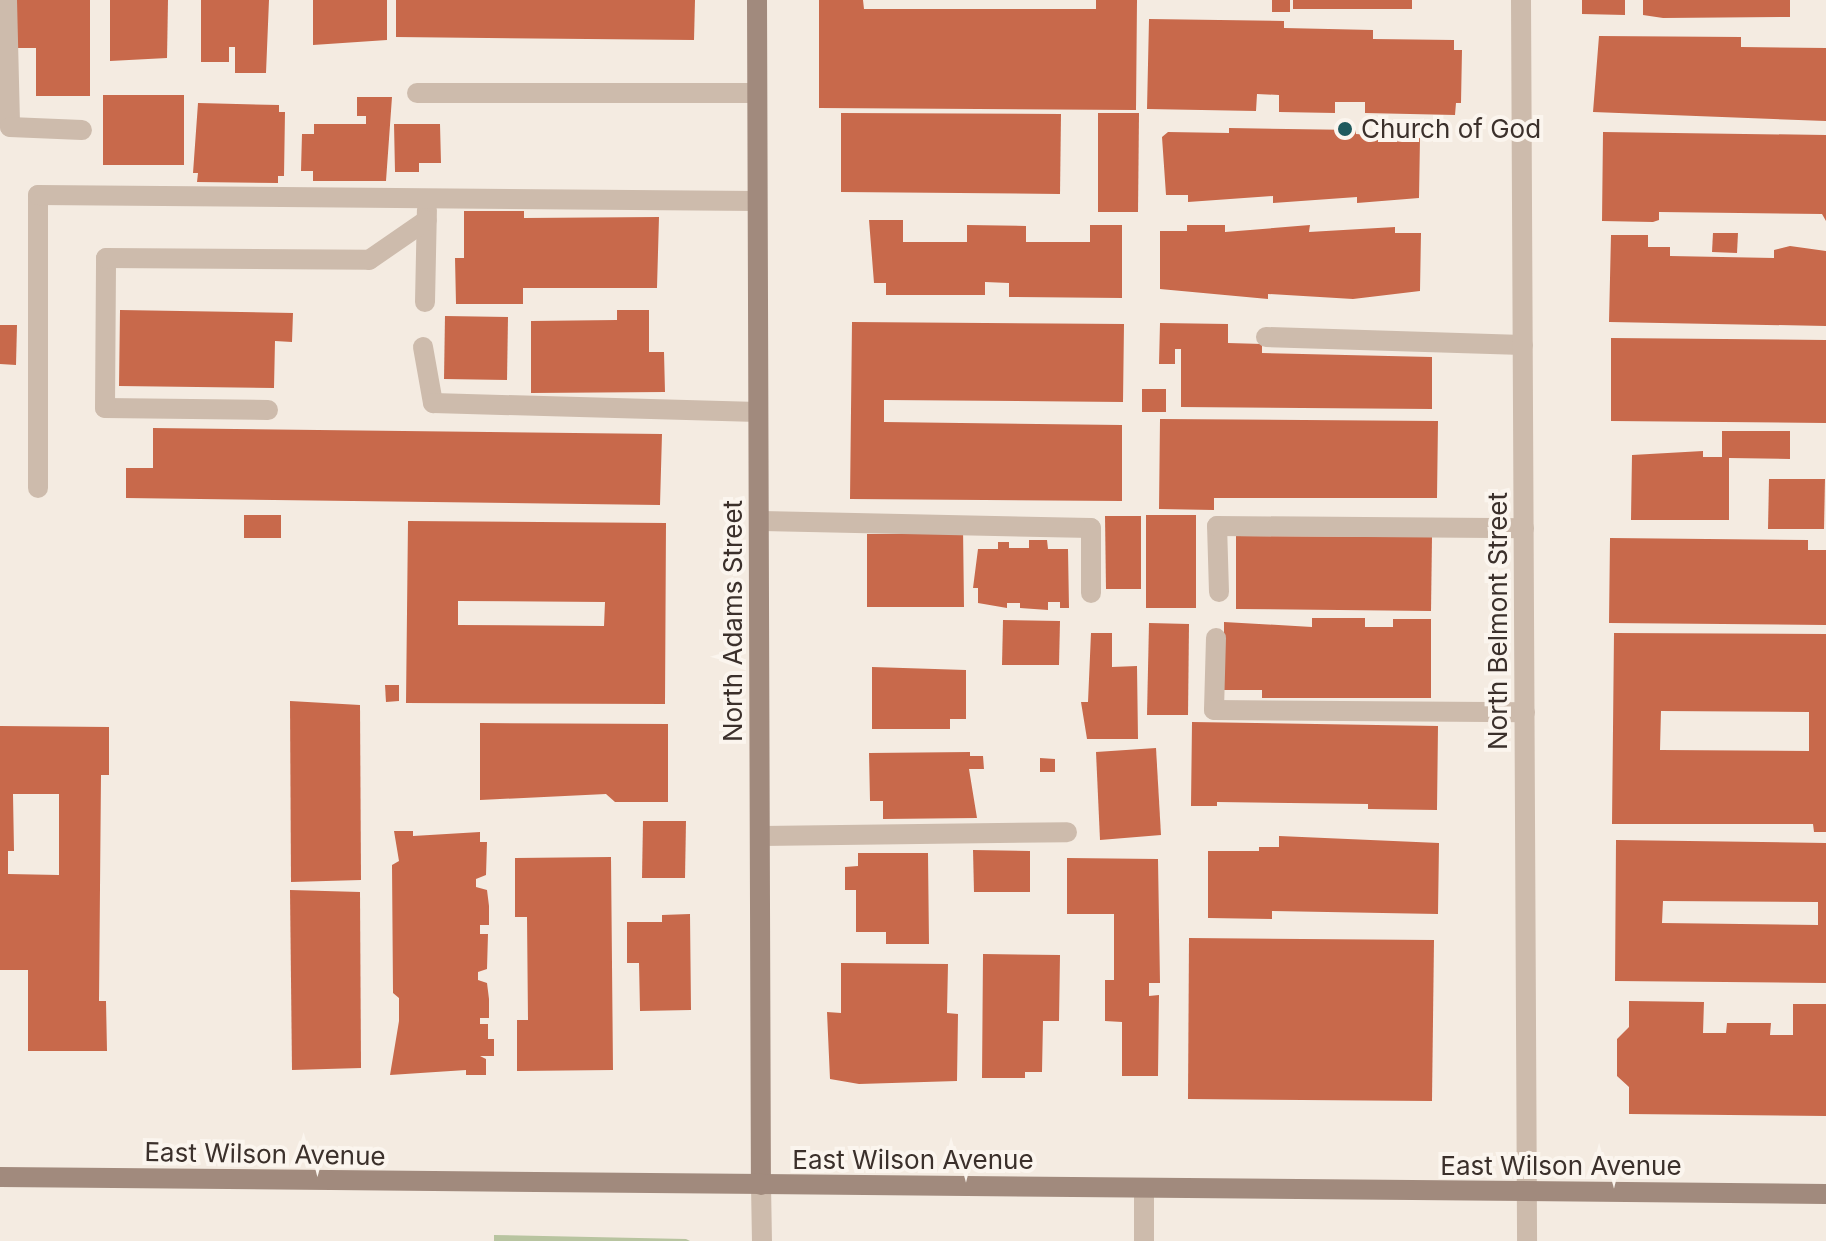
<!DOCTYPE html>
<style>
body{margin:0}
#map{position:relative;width:1826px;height:1241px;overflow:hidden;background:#f4ebe1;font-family:Inter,sans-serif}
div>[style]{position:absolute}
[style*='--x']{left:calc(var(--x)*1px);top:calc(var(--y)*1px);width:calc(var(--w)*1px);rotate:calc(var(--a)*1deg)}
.green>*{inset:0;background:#b8c4a0}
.building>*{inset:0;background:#c8694b}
.lane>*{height:20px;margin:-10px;padding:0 10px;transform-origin:10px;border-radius:10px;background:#cdbbac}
.street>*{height:20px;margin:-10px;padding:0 10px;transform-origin:10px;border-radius:10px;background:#cdbbac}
.secondary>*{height:20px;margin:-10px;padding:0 10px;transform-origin:10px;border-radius:10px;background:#a18a7d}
.dots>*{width:22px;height:22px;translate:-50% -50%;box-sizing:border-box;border:4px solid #fbf5ee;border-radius:50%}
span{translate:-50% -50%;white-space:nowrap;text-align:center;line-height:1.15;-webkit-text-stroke:8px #fbf5ee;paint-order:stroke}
.poi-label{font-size:26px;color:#3b302b}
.left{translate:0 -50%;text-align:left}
.street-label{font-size:26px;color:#3b302b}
</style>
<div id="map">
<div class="green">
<div style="clip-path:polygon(494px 1235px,686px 1239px,690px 1241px,494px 1241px)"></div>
</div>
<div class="building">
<div style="clip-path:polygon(15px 0,90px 0,90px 96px,36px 96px,36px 48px,15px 48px)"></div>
<div style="clip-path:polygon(110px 0,168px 0,167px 58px,110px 61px)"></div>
<div style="clip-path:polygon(201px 0,269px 0,266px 73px,235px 73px,235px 47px,229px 47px,229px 62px,201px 62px)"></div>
<div style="clip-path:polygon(313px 0,387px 0,387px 40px,313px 45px)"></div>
<div style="clip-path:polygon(396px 0,695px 0,694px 40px,396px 37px)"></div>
<div style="clip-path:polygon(819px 0,863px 0,864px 9px,1096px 9px,1096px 0,1137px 0,1136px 110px,819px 108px)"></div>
<div style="clip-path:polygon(1272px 0,1290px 0,1290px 12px,1272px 12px)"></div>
<div style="clip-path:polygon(1293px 0,1412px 0,1412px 9px,1293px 9px)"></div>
<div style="clip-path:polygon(1582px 0,1625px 0,1625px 15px,1582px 14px)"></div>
<div style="clip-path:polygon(1643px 0,1790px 0,1790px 17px,1663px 18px,1643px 15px)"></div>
<div style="clip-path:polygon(1149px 19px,1284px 21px,1284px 28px,1373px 30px,1373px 39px,1454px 40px,1454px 50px,1462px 50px,1461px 103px,1456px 103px,1455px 115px,1365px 113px,1365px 102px,1335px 102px,1335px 113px,1279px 112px,1279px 95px,1257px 94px,1256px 111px,1147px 109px)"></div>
<div style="clip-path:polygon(1599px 36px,1741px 37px,1741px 47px,1826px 48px,1826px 121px,1593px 112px)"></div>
<div style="clip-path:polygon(103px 95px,184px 95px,184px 165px,103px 165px)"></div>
<div style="clip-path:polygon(357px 97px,392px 97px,386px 181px,313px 181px,313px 171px,301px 171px,302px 134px,314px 134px,314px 124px,366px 124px,366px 116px,357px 116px)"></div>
<div style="clip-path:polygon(198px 103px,279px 105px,279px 112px,285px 112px,284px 176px,278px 176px,278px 183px,197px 182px,198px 173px,193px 173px)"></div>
<div style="clip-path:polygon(841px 113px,1061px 114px,1060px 194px,841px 192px)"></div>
<div style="clip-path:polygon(1098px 113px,1139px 113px,1138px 212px,1098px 212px)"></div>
<div style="clip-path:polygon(394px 124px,440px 124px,441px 163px,419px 163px,419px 172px,395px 172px)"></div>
<div style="clip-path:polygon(1229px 128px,1356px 130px,1356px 134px,1420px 138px,1419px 198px,1357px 203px,1357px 197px,1273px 203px,1273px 196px,1188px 202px,1188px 195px,1166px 195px,1162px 137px,1168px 132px,1229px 133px)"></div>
<div style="clip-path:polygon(1603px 132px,1826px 135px,1826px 221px,1822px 214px,1659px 212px,1659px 220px,1653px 222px,1602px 221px)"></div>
<div style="clip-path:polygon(464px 211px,524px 211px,524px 218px,659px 217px,657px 288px,523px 288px,523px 304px,456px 304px,455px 258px,464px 258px)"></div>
<div style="clip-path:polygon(869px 220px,903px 220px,903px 242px,967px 242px,967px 225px,1026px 226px,1026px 242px,1090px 242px,1090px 225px,1122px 225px,1122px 298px,1009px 297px,1009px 283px,985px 282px,985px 295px,886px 295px,886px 283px,874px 283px)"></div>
<div style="clip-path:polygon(1187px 225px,1225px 225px,1225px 232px,1310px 225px,1309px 232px,1395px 227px,1395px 233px,1421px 233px,1420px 291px,1353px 299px,1268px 294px,1268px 299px,1160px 289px,1160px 231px,1187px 231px)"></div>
<div style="clip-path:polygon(1713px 233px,1738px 233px,1737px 253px,1712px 252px)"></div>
<div style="clip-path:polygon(1611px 235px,1648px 235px,1648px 247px,1670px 247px,1670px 256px,1774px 258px,1774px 250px,1790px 246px,1826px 251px,1826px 326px,1609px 322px)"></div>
<div style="clip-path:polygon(120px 310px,293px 313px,292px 342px,275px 341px,274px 388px,119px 386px)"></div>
<div style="clip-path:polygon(617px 310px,649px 310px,649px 352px,664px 352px,665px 392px,531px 393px,531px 321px,617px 320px)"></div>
<div style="clip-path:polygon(445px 316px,508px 317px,507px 380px,444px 379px)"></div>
<div style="clip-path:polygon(852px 322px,1124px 324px,1123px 402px,884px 400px,884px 422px,1122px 425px,1122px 501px,850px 499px)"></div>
<div style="clip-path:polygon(1160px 323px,1228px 324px,1228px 343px,1262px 344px,1262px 353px,1432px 357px,1432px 409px,1181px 407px,1181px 349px,1175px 349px,1175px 364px,1159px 364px)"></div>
<div style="clip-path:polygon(0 325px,17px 325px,16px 365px,0 364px)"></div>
<div style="clip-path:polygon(1611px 338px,1826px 340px,1826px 423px,1611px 421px)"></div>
<div style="clip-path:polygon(1142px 389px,1166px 389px,1166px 412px,1142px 412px)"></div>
<div style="clip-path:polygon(1160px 419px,1438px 421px,1437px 498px,1214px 498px,1214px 510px,1159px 509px)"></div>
<div style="clip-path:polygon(153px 428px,662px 434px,660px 505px,126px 498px,126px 468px,153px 468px)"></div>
<div style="clip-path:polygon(1722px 431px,1790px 431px,1790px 459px,1729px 458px,1729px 520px,1631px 520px,1632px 455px,1703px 451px,1703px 457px,1722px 457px)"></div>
<div style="clip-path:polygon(1769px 479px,1825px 479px,1824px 529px,1768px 529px)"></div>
<div style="clip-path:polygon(244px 515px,281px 515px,281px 538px,244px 538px)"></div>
<div style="clip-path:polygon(1146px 515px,1196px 515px,1196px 608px,1146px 608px)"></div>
<div style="clip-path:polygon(1105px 516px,1141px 516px,1141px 589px,1106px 589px)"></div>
<div style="clip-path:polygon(evenodd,408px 521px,666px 523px,665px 704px,406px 703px,408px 521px,458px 601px,605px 602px,604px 626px,458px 625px,458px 601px)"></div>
<div style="clip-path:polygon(963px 527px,964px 607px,867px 607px,867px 534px,934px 534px)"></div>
<div style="clip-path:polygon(1236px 536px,1432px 537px,1431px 611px,1236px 609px)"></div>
<div style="clip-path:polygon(1610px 538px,1808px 540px,1808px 550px,1826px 550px,1826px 625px,1609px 623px)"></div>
<div style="clip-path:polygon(1029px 540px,1047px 540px,1048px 549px,1068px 549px,1069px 608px,1060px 608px,1060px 602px,1048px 602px,1048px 610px,1020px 608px,1020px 603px,1007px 603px,1007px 608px,978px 603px,978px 588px,973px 588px,978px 549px,998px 549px,998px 542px,1009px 542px,1009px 548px,1029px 548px)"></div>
<div style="clip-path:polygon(1312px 618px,1365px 618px,1365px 627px,1393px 627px,1393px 619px,1431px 619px,1431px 698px,1262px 698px,1262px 690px,1224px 690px,1224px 622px,1312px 627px)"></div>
<div style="clip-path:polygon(1003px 620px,1060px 621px,1059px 665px,1002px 665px)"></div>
<div style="clip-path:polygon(1149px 623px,1189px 624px,1188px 715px,1147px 715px)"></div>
<div style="clip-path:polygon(1091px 633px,1112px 633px,1112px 667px,1137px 666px,1138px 739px,1087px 739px,1081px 702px,1088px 702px)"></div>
<div style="clip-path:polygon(evenodd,1614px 633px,1826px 634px,1826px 832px,1814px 832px,1813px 824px,1612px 824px,1614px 633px,1661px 711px,1809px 712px,1809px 751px,1660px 750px,1661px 711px)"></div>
<div style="clip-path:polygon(872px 667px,966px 670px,966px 719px,950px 719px,950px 729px,872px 729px)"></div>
<div style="clip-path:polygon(385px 685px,399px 685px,399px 701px,386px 702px)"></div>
<div style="clip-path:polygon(290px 701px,360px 705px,361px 880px,291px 882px)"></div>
<div style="clip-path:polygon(1192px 722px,1438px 726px,1437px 810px,1368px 809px,1368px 804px,1217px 802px,1217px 806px,1191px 806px)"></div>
<div style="clip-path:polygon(480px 723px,668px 724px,668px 802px,615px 802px,606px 794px,480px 800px)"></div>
<div style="clip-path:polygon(evenodd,0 726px,109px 727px,109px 775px,101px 775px,99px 1001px,106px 1001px,107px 1051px,28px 1051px,28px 970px,0 970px,0 726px,13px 794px,59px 794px,59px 875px,8px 874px,8px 851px,14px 851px,13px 794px)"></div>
<div style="clip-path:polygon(1156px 748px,1161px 835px,1100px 840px,1096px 752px)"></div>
<div style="clip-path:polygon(970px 752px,970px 756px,983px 756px,984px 769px,969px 769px,977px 818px,883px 819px,883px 801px,870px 801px,869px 753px)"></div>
<div style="clip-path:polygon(1040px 758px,1055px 759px,1055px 772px,1040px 772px)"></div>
<div style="clip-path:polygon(643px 821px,686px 821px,685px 878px,642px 878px)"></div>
<div style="clip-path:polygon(394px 831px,413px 831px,413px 836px,480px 832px,480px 842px,487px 842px,486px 875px,476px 879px,476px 887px,487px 890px,489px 906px,489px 925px,480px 925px,480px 934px,488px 934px,487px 969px,478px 972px,478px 980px,487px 983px,489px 999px,489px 1018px,480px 1018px,480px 1024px,488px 1024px,488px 1039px,494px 1039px,494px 1056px,480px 1056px,486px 1059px,486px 1075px,466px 1075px,466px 1070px,390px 1075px,399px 1021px,399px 998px,393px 993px,392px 865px,399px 861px)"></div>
<div style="clip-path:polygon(1279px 836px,1439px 843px,1438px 914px,1272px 911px,1272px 919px,1208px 918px,1208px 851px,1259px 851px,1259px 847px,1279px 847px)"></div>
<div style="clip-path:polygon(evenodd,1616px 840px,1826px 843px,1826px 983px,1615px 981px,1616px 840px,1663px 901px,1818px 902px,1818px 925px,1662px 923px,1663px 901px)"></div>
<div style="clip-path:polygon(973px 850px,1030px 851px,1030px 892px,974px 892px)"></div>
<div style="clip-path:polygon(858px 853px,928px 853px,929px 944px,886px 944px,886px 932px,856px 932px,856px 890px,845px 890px,845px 867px,858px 866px)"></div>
<div style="clip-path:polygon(611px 857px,613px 1070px,517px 1071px,517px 1020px,528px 1020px,527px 917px,515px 917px,515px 858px)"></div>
<div style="clip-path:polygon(1067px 858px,1158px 859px,1160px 983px,1149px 983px,1149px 996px,1159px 995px,1158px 1076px,1122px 1076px,1122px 1022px,1105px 1021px,1105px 980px,1114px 980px,1114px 914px,1067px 914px)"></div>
<div style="clip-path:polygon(290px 890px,360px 892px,361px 1068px,292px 1070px)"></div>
<div style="clip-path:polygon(690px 914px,691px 1010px,640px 1011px,639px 963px,627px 963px,627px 922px,662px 922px,662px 915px)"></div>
<div style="clip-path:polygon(1189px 938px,1434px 940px,1432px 1101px,1188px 1099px)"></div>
<div style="clip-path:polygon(983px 954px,1060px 955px,1059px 1021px,1043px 1021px,1042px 1072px,1025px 1072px,1025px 1078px,982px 1078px)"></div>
<div style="clip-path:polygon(841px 963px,948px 964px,947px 1013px,958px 1014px,957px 1081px,859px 1084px,830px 1079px,827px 1012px,841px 1013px)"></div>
<div style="clip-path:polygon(1629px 1001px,1704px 1002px,1703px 1033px,1726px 1033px,1727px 1023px,1771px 1023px,1770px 1035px,1793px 1035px,1793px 1004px,1826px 1004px,1826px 1116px,1629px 1114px,1629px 1087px,1617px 1076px,1617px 1039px,1629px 1027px)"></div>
</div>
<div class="lane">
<div style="--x:7;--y:0;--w:127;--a:88.6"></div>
<div style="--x:10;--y:127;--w:72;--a:2.4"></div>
<div style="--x:417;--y:93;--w:340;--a:0"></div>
<div style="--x:425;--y:302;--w:92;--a:-88.8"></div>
<div style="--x:1266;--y:337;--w:257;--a:1.8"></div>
<div style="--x:423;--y:347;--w:57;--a:79.9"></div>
<div style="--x:433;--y:403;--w:325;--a:1.6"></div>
<div style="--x:268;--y:410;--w:163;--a:-179.3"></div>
<div style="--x:105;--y:408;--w:150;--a:-89.6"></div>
<div style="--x:106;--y:258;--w:263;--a:0.4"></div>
<div style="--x:369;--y:260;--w:70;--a:-34.6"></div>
<div style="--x:38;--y:488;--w:293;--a:-90"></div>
<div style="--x:38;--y:195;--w:719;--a:0.48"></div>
<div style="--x:759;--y:521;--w:332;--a:1.2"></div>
<div style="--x:1091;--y:528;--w:65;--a:90"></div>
<div style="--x:1219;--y:592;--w:66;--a:-91.7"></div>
<div style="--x:1217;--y:526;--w:307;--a:0.4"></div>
<div style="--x:1216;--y:638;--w:72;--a:91.6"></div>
<div style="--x:1214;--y:710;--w:311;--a:0.4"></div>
<div style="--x:760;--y:836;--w:307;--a:-0.7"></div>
<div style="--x:1144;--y:1188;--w:53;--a:90"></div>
</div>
<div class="street">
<div style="--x:1521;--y:0;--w:1241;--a:89.72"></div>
<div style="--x:761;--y:1185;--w:56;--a:89"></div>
</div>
<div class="secondary">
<div style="--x:757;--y:0;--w:1185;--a:89.81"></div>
<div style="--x:0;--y:1177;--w:1826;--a:0.53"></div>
</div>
<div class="dots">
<div style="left:1345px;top:129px;background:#1f5a5e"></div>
</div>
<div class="poi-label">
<span class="left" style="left:1361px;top:129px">Church of God</span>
</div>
<div class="street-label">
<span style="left:733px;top:621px;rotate:-90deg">North Adams Street</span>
<span style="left:1498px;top:621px;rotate:-90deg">North Belmont Street</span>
<span style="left:265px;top:1154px;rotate:1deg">East Wilson Avenue</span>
<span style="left:913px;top:1160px">East Wilson Avenue</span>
<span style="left:1561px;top:1166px">East Wilson Avenue</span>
</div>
</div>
